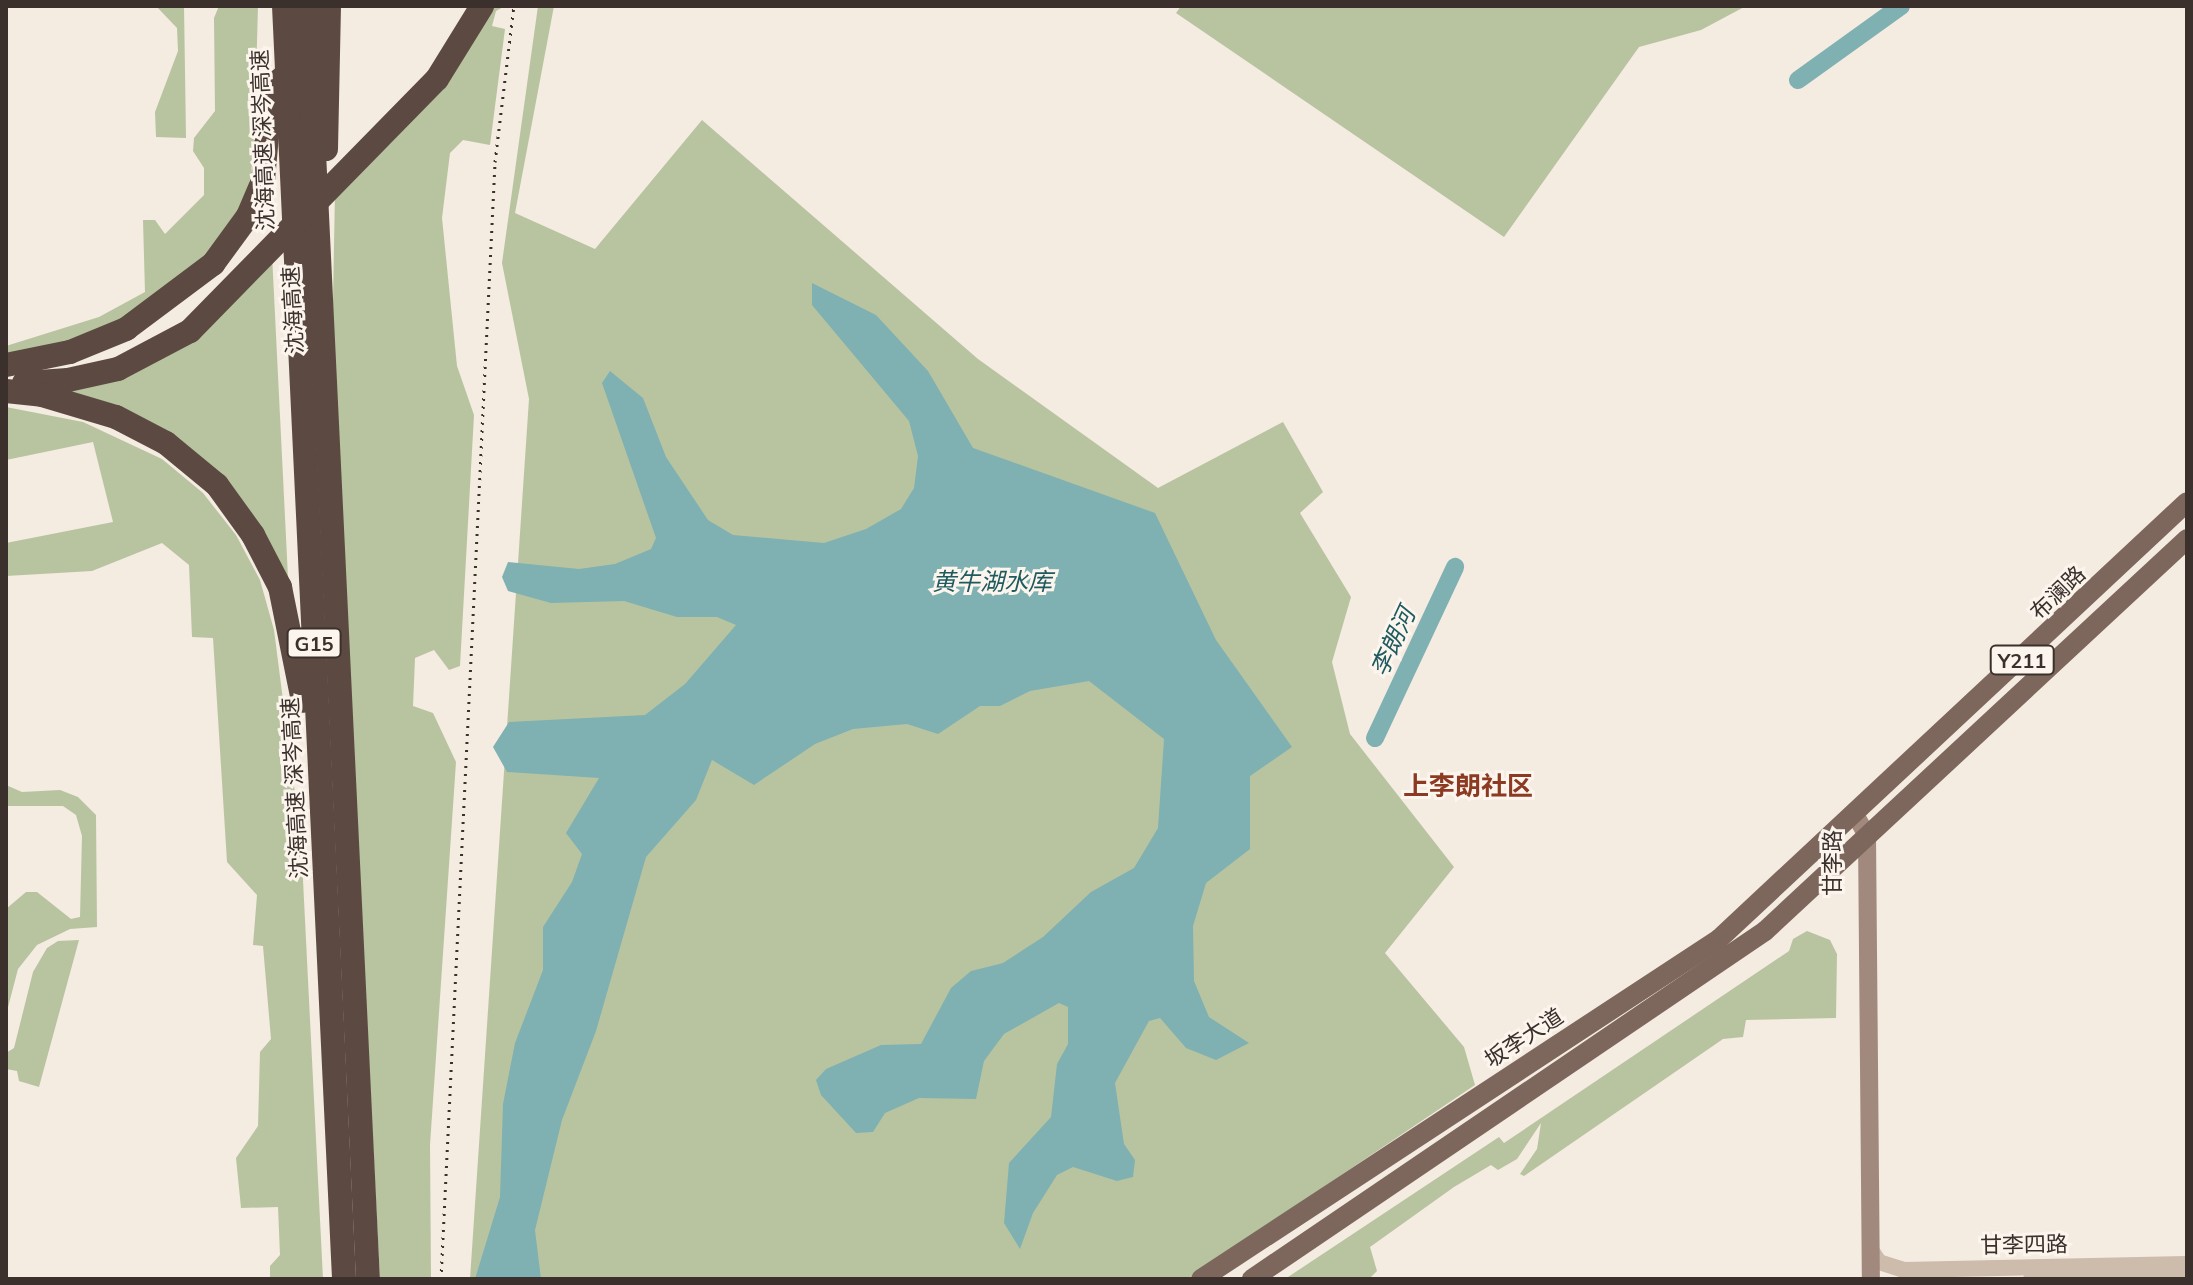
<!DOCTYPE html>
<meta charset="utf-8">
<style>
body{margin:0}
#map{position:relative;width:2193px;height:1285px;overflow:hidden;background:#f4ebe1;font-family:Mulish,"Noto Sans SC",sans-serif}
div>[style]{position:absolute}
[style*='--x']{left:calc(var(--x)*1px);top:calc(var(--y)*1px);width:calc(var(--w)*1px);rotate:calc(var(--a)*1deg)}
.green>*{inset:0;background:#b8c4a0}
.water>*{inset:0;background:#7fb0b2}
.river>*{height:18px;margin:-9px;padding:0 9px;transform-origin:9px;border-radius:9px;background:#7fb0b2}
.tertiary>*{height:16px;margin:-8px;padding:0 8px;transform-origin:8px;border-radius:8px;background:#cdbbac}
.secondary>*{height:18px;margin:-9px;padding:0 9px;transform-origin:9px;border-radius:9px;background:#a18a7d}
.primary>*{height:20px;margin:-10px;padding:0 10px;transform-origin:10px;border-radius:10px;background:#7d675c}
.motorway>*{height:24px;margin:-12px;padding:0 12px;transform-origin:12px;border-radius:12px;background:#5c4a42}
.rail>*{height:3px;margin-top:-1.5px;transform-origin:0;background:repeating-linear-gradient(90deg,#3b302b 0 2px,transparent 0 8px)}
span{translate:-50% -50%;white-space:nowrap;text-align:center;line-height:1.15;-webkit-text-stroke:6px #fbf5ee;paint-order:stroke}
.shield-label span{padding:2px 6px;background:#fbf5ee;border:2px solid;border-radius:6px;-webkit-text-stroke-width:0}
.shield-label{font-size:20px;color:#3b302b;font-weight:700}
.street-label{font-size:22px;color:#3b302b}
.water-label{font-size:24px;color:#1f5a5e;font-style:italic}
.quarter-label{font-size:26px;color:#8c3b22;font-weight:700}
.frame{position:absolute;inset:0;border:8px solid #3b302b;pointer-events:none}
</style>
<div id="map">
<div class="green">
<div style="clip-path:polygon(156px 6px,184px 6px,186px 138px,156px 137px,155px 112px,178px 51px,177px 28px)"></div>
<div style="clip-path:polygon(219px 6px,258px 6px,254px 150px,249px 187px,234px 221px,209px 254px,147px 307px,73px 343px,6px 355px,6px 346px,99px 317px,145px 292px,143px 220px,155px 220px,165px 234px,204px 195px,204px 168px,193px 151px,194px 138px,215px 111px,214px 18px)"></div>
<div style="clip-path:polygon(485px 6px,505px 6px,496px 11px,492px 26px,505px 29px,490px 145px,463px 140px,450px 153px,442px 218px,457px 366px,474px 415px,460px 666px,449px 670px,434px 650px,415px 658px,413px 706px,433px 713px,456px 762px,430px 1145px,431px 1279px,380px 1279px,332px 356px,335px 191px)"></div>
<div style="clip-path:polygon(538px 6px,554px 6px,515px 213px,595px 249px,702px 120px,978px 359px,1158px 488px,1283px 422px,1323px 492px,1300px 513px,1351px 597px,1332px 662px,1350px 734px,1454px 867px,1385px 953px,1464px 1047px,1475px 1085px,1187px 1279px,470px 1279px,529px 399px,502px 263px)"></div>
<div style="clip-path:polygon(1181px 6px,1746px 6px,1701px 30px,1639px 47px,1504px 237px,1176px 13px)"></div>
<div style="clip-path:polygon(272px 254px,289px 598px,232px 493px,60px 393px,132px 373px)"></div>
<div style="clip-path:polygon(6px 407px,83px 422px,162px 459px,203px 493px,236px 535px,260px 580px,274px 630px,301px 840px,323px 1279px,270px 1279px,270px 1266px,280px 1255px,278px 1207px,241px 1208px,236px 1158px,258px 1126px,260px 1052px,271px 1039px,263px 946px,253px 945px,257px 895px,227px 862px,213px 638px,192px 637px,189px 565px,162px 543px,92px 571px,6px 576px,6px 543px,113px 522px,93px 442px,6px 460px)"></div>
<div style="clip-path:polygon(6px 785px,22px 792px,60px 790px,78px 797px,96px 815px,97px 927px,70px 929px,37px 945px,18px 969px,6px 1015px,6px 909px,26px 892px,37px 892px,71px 919px,80px 917px,82px 836px,76px 815px,63px 806px,6px 806px)"></div>
<div style="clip-path:polygon(1807px 931px,1830px 940px,1837px 954px,1836px 1018px,1746px 1020px,1743px 1037px,1723px 1039px,1524px 1176px,1520px 1174px,1537px 1149px,1541px 1123px,1517px 1159px,1498px 1170px,1491px 1165px,1454px 1187px,1370px 1247px,1377px 1271px,1369px 1279px,1285px 1279px,1499px 1137px,1504px 1143px,1789px 951px,1793px 939px)"></div>
<div style="clip-path:polygon(79px 940px,39px 1087px,19px 1081px,17px 1071px,6px 1069px,6px 1053px,14px 1048px,33px 972px,47px 948px,58px 941px)"></div>
</div>
<div class="water">
<div style="clip-path:polygon(812px 283px,876px 315px,928px 371px,973px 448px,1155px 513px,1216px 640px,1292px 747px,1250px 776px,1250px 849px,1206px 883px,1193px 926px,1194px 981px,1209px 1017px,1249px 1043px,1216px 1060px,1186px 1048px,1160px 1018px,1149px 1021px,1115px 1083px,1124px 1144px,1135px 1160px,1133px 1177px,1117px 1181px,1073px 1167px,1057px 1175px,1033px 1213px,1020px 1249px,1004px 1223px,1009px 1163px,1051px 1117px,1057px 1064px,1068px 1044px,1068px 1007px,1059px 1003px,1004px 1034px,984px 1061px,976px 1099px,919px 1098px,885px 1113px,873px 1132px,856px 1133px,821px 1095px,816px 1080px,826px 1069px,881px 1045px,921px 1044px,951px 988px,971px 971px,1003px 963px,1043px 937px,1091px 892px,1134px 868px,1158px 828px,1164px 739px,1089px 681px,1030px 691px,1000px 706px,980px 706px,938px 734px,907px 724px,853px 729px,815px 744px,754px 785px,712px 760px,696px 800px,646px 857px,596px 1031px,562px 1120px,535px 1230px,541px 1279px,475px 1279px,500px 1197px,503px 1104px,515px 1043px,543px 970px,543px 927px,572px 882px,582px 854px,566px 833px,599px 778px,507px 772px,493px 747px,509px 722px,645px 715px,685px 684px,736px 625px,717px 617px,677px 617px,624px 601px,551px 603px,508px 591px,502px 577px,508px 562px,579px 569px,615px 564px,651px 549px,656px 538px,602px 383px,610px 371px,643px 398px,666px 457px,708px 520px,733px 535px,824px 543px,866px 529px,901px 509px,914px 488px,918px 456px,909px 421px,812px 305px)"></div>
</div>
<div class="river">
<div style="--x:1798;--y:80;--w:127;--a:-35.7"></div>
<div style="--x:1375;--y:738;--w:189;--a:-64.9"></div>
</div>
<div class="tertiary">
<div style="--x:1871;--y:1250;--w:14;--a:56"></div>
<div style="--x:1879;--y:1262;--w:25;--a:18"></div>
<div style="--x:1903;--y:1270;--w:284;--a:-1.2"></div>
<div style="--x:2031;--y:1279;--w:156;--a:-1.1"></div>
</div>
<div class="secondary">
<div style="--x:1856;--y:816;--w:23;--a:61"></div>
<div style="--x:1867;--y:836;--w:443;--a:89.5"></div>
</div>
<div class="primary">
<div style="--x:1201;--y:1279;--w:620;--a:-33.28"></div>
<div style="--x:1719;--y:939;--w:640;--a:-43.04"></div>
<div style="--x:1252;--y:1279;--w:620;--a:-34.15"></div>
<div style="--x:1765;--y:931;--w:576;--a:-42.89"></div>
</div>
<div class="motorway">
<div style="--x:284;--y:6;--w:1274;--a:87.3"></div>
<div style="--x:307;--y:6;--w:1274;--a:87.26"></div>
<div style="--x:326;--y:149;--w:143;--a:-88.8"></div>
<div style="--x:6;--y:365;--w:65;--a:-11.5"></div>
<div style="--x:70;--y:352;--w:61;--a:-22.3"></div>
<div style="--x:126;--y:329;--w:109;--a:-36.8"></div>
<div style="--x:213;--y:264;--w:59;--a:-53.9"></div>
<div style="--x:248;--y:216;--w:39;--a:-67"></div>
<div style="--x:263;--y:180;--w:100;--a:-84.9"></div>
<div style="--x:24;--y:383;--w:44;--a:-3.9"></div>
<div style="--x:68;--y:380;--w:51;--a:-12.4"></div>
<div style="--x:118;--y:369;--w:81;--a:-27.8"></div>
<div style="--x:190;--y:331;--w:353;--a:-45.6"></div>
<div style="--x:437;--y:79;--w:86;--a:-58.3"></div>
<div style="--x:6;--y:391;--w:36;--a:6"></div>
<div style="--x:42;--y:395;--w:77;--a:16.6"></div>
<div style="--x:116;--y:417;--w:56;--a:27.5"></div>
<div style="--x:166;--y:443;--w:66;--a:39.5"></div>
<div style="--x:217;--y:485;--w:62;--a:54.2"></div>
<div style="--x:253;--y:535;--w:59;--a:62.6"></div>
<div style="--x:280;--y:587;--w:116;--a:78.6"></div>
</div>
<div class="rail">
<div style="--x:441;--y:1279;--w:1118;--a:-87.23"></div>
<div style="--x:495;--y:162;--w:157;--a:-83.1"></div>
</div>
<div class="shield-label">
<span style="left:314px;top:643px">G15</span>
<span style="left:2022px;top:660px">Y211</span>
</div>
<div class="street-label">
<span style="left:263px;top:140px;rotate:-92deg">沈海高速 深岑高速</span>
<span style="left:293px;top:310px;rotate:-93deg">沈海高速</span>
<span style="left:2058px;top:593px;rotate:-44deg">布澜路</span>
<span style="left:295px;top:788px;rotate:-93deg">沈海高速 深岑高速</span>
<span style="left:1833px;top:863px;rotate:-90deg">甘李路</span>
<span style="left:1524px;top:1038px;rotate:-33deg">坂李大道</span>
<span style="left:2024px;top:1245px;rotate:-1deg">甘李四路</span>
</div>
<div class="water-label">
<span style="left:992px;top:582px">黄牛湖水库</span>
<span style="left:1393px;top:642px;rotate:-65deg">李朗河</span>
</div>
<div class="quarter-label">
<span style="left:1468px;top:786px">上李朗社区</span>
</div>
<div class="frame"></div>
</div>
